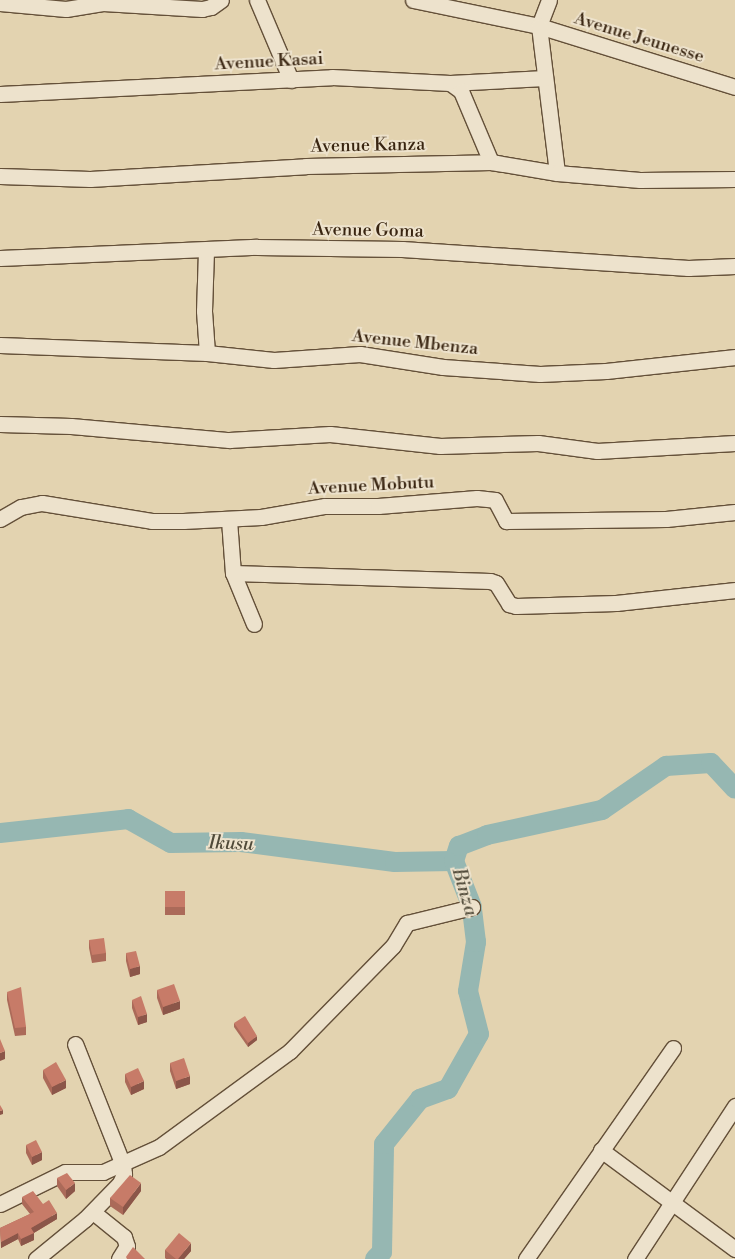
<!DOCTYPE html>
<style>
body{margin:0}
#map{position:relative;width:735px;height:1259px;overflow:hidden;background:#e3d3b0;font-family:"Libre Bodoni",serif}
div>[style]{position:absolute}
[style*='--x']{left:calc(var(--x)*1px);top:calc(var(--y)*1px);width:calc(var(--w)*1px);rotate:calc(var(--a)*1deg)}
.river>*{height:20px;margin:-10px;padding:0 10px;transform-origin:10px;border-radius:10px;background:#96b7b2}
.roads{filter:drop-shadow(1px 0 #645039) drop-shadow(-1px 0 #645039) drop-shadow(0 1px #645039) drop-shadow(0 -1px #645039)}
.minor>*{height:15px;margin:-7.5px;padding:0 7.5px;transform-origin:7.5px;border-radius:7.5px;background:#ede2cc}
.wall>*{inset:0;background:#ab6a59}
.shaded-wall>*{inset:0;background:#8b5649}
.building>*{inset:0;background:#c77b68}
span{translate:-50% -50%;white-space:nowrap;text-align:center;line-height:1.15;-webkit-text-stroke:4px #ede2cc;paint-order:stroke}
.street-label{font-size:18px;color:#392511}
.water-label{font-size:19px;color:#504a39;font-style:italic}
</style>
<div id="map">
<div class="river">
<div style="--x:0;--y:833;--w:129;--a:-6.2"></div>
<div style="--x:128;--y:819;--w:49;--a:29.2"></div>
<div style="--x:171;--y:843;--w:70;--a:-0.8"></div>
<div style="--x:241;--y:842;--w:155;--a:7.4"></div>
<div style="--x:395;--y:862;--w:59;--a:-1"></div>
<div style="--x:375;--y:1259;--w:10;--a:-45"></div>
<div style="--x:382;--y:1252;--w:108;--a:-88.9"></div>
<div style="--x:384;--y:1144;--w:58;--a:-51.3"></div>
<div style="--x:420;--y:1099;--w:30;--a:-20"></div>
<div style="--x:448;--y:1089;--w:63;--a:-60.6"></div>
<div style="--x:479;--y:1034;--w:44;--a:-104.3"></div>
<div style="--x:468;--y:991;--w:50;--a:-80.7"></div>
<div style="--x:476;--y:942;--w:35;--a:-97"></div>
<div style="--x:472;--y:907;--w:49;--a:-111.4"></div>
<div style="--x:454;--y:861;--w:16;--a:-72"></div>
<div style="--x:459;--y:846;--w:30;--a:-21"></div>
<div style="--x:487;--y:835;--w:118;--a:-12.3"></div>
<div style="--x:602;--y:810;--w:78;--a:-34.5"></div>
<div style="--x:666;--y:766;--w:45;--a:-3.8"></div>
<div style="--x:711;--y:763;--w:35;--a:47"></div>
</div>
<div class="roads">
<div class="minor">
<div style="--x:257;--y:0;--w:87;--a:67"></div>
<div style="--x:413;--y:0;--w:129;--a:11.7"></div>
<div style="--x:539;--y:26;--w:205;--a:17.3"></div>
<div style="--x:549;--y:0;--w:28;--a:111"></div>
<div style="--x:539;--y:26;--w:148;--a:83"></div>
<div style="--x:0;--y:3;--w:66;--a:5.2"></div>
<div style="--x:66;--y:9;--w:37;--a:-9"></div>
<div style="--x:103;--y:3;--w:99;--a:3.5"></div>
<div style="--x:202;--y:9;--w:9;--a:-13"></div>
<div style="--x:211;--y:7;--w:12;--a:-35"></div>
<div style="--x:450;--y:83;--w:95;--a:-3"></div>
<div style="--x:0;--y:94;--w:332;--a:-2.9"></div>
<div style="--x:332;--y:77;--w:118;--a:2.9"></div>
<div style="--x:450;--y:83;--w:14;--a:36"></div>
<div style="--x:461;--y:91;--w:77;--a:67.1"></div>
<div style="--x:0;--y:176;--w:90;--a:1.9"></div>
<div style="--x:90;--y:179;--w:216;--a:-3.4"></div>
<div style="--x:306;--y:166;--w:185;--a:-1.2"></div>
<div style="--x:491;--y:162;--w:67;--a:9.5"></div>
<div style="--x:557;--y:173;--w:83;--a:4.8"></div>
<div style="--x:640;--y:180;--w:95;--a:-0.6"></div>
<div style="--x:206;--y:251;--w:60;--a:91.9"></div>
<div style="--x:204;--y:311;--w:42;--a:85.9"></div>
<div style="--x:0;--y:258;--w:257;--a:-2.5"></div>
<div style="--x:257;--y:247;--w:145;--a:0.8"></div>
<div style="--x:402;--y:249;--w:287;--a:3.8"></div>
<div style="--x:688;--y:268;--w:47;--a:-2.4"></div>
<div style="--x:0;--y:345;--w:207;--a:2.2"></div>
<div style="--x:207;--y:353;--w:67;--a:6"></div>
<div style="--x:274;--y:360;--w:86;--a:-4"></div>
<div style="--x:360;--y:354;--w:84;--a:8.9"></div>
<div style="--x:443;--y:367;--w:97;--a:4.1"></div>
<div style="--x:540;--y:374;--w:66;--a:-2.6"></div>
<div style="--x:606;--y:371;--w:130;--a:-6.2"></div>
<div style="--x:0;--y:424;--w:71;--a:1.6"></div>
<div style="--x:71;--y:426;--w:159;--a:5.1"></div>
<div style="--x:229;--y:440;--w:101;--a:-3.4"></div>
<div style="--x:330;--y:434;--w:111;--a:6.2"></div>
<div style="--x:440;--y:446;--w:98;--a:-1.8"></div>
<div style="--x:538;--y:443;--w:60;--a:7.7"></div>
<div style="--x:597;--y:451;--w:138;--a:-3.3"></div>
<div style="--x:0;--y:519;--w:24;--a:-30"></div>
<div style="--x:21;--y:507;--w:21;--a:-11"></div>
<div style="--x:42;--y:503;--w:111;--a:9.3"></div>
<div style="--x:152;--y:521;--w:31;--a:0"></div>
<div style="--x:183;--y:521;--w:78;--a:-2.9"></div>
<div style="--x:261;--y:517;--w:65;--a:-9.8"></div>
<div style="--x:325;--y:506;--w:53;--a:0"></div>
<div style="--x:378;--y:506;--w:99;--a:-4.6"></div>
<div style="--x:477;--y:498;--w:18;--a:6"></div>
<div style="--x:495;--y:500;--w:24;--a:62"></div>
<div style="--x:506;--y:521;--w:160;--a:-0.7"></div>
<div style="--x:666;--y:519;--w:69;--a:-5.8"></div>
<div style="--x:229;--y:520;--w:53;--a:85.7"></div>
<div style="--x:233;--y:573;--w:55;--a:67.6"></div>
<div style="--x:233;--y:573;--w:257;--a:1.8"></div>
<div style="--x:490;--y:581;--w:6;--a:18"></div>
<div style="--x:496;--y:583;--w:25;--a:58"></div>
<div style="--x:509;--y:604;--w:7;--a:16"></div>
<div style="--x:516;--y:606;--w:100;--a:-1.7"></div>
<div style="--x:616;--y:603;--w:120;--a:-6.2"></div>
<div style="--x:601;--y:1150;--w:167;--a:36.5"></div>
<div style="--x:0;--y:1204;--w:72;--a:-26.2"></div>
<div style="--x:65;--y:1172;--w:38;--a:0"></div>
<div style="--x:103;--y:1172;--w:61;--a:-24.1"></div>
<div style="--x:159;--y:1147;--w:162;--a:-36.2"></div>
<div style="--x:290;--y:1051;--w:147;--a:-45.6"></div>
<div style="--x:393;--y:946;--w:27;--a:-59"></div>
<div style="--x:407;--y:923;--w:67;--a:-13.8"></div>
<div style="--x:93;--y:1212;--w:40;--a:39"></div>
<div style="--x:124;--y:1237;--w:9;--a:72"></div>
<div style="--x:127;--y:1246;--w:15;--a:122"></div>
<div style="--x:36;--y:1259;--w:63;--a:-39.2"></div>
<div style="--x:85;--y:1219;--w:50;--a:-45.8"></div>
<div style="--x:120;--y:1183;--w:10;--a:-66"></div>
<div style="--x:124;--y:1174;--w:9;--a:-96"></div>
<div style="--x:123;--y:1165;--w:130;--a:-111.6"></div>
<div style="--x:526;--y:1259;--w:257;--a:-55.1"></div>
<div style="--x:635;--y:1259;--w:183;--a:-56.8"></div>
</div>
</div>
<div class="wall">
<div style="clip-path:polygon(165px 891px,185px 891px,185px 915px,165px 915px)"></div>
<div style="clip-path:polygon(89px 940px,106px 953px,106px 961px,92px 963px,89px 948px)"></div>
<div style="clip-path:polygon(126px 953px,140px 974px,130px 977px,126px 961px)"></div>
<div style="clip-path:polygon(157px 990px,180px 1009px,163px 1015px,157px 998px)"></div>
<div style="clip-path:polygon(7px 992px,26px 1027px,26px 1035px,15px 1036px,7px 1000px)"></div>
<div style="clip-path:polygon(132px 1000px,147px 1022px,138px 1025px,132px 1008px)"></div>
<div style="clip-path:polygon(234px 1023px,257px 1040px,248px 1047px,234px 1027px)"></div>
<div style="clip-path:polygon(170px 1063px,190px 1084px,176px 1089px,170px 1071px)"></div>
<div style="clip-path:polygon(43px 1070px,66px 1088px,52px 1095px,43px 1078px)"></div>
<div style="clip-path:polygon(125px 1074px,144px 1089px,131px 1095px,125px 1082px)"></div>
<div style="clip-path:polygon(26px 1145px,42px 1160px,32px 1165px,26px 1153px)"></div>
<div style="clip-path:polygon(57px 1178px,75px 1191px,66px 1199px,57px 1186px)"></div>
<div style="clip-path:polygon(141px 1191px,123px 1215px,110px 1206px,110px 1198px)"></div>
<div style="clip-path:polygon(22px 1197px,57px 1219px,34px 1233px,34px 1240px,21px 1246px,18px 1239px,1px 1248px,0 1228px,30px 1214px,22px 1204px)"></div>
<div style="clip-path:polygon(165px 1250px,191px 1251px,184px 1259px,166px 1259px,165px 1258px)"></div>
</div>
<div class="shaded-wall">
<div style="clip-path:polygon(140px 966px,140px 974px,130px 977px,130px 969px)"></div>
<div style="clip-path:polygon(180px 1001px,180px 1009px,163px 1015px,163px 1007px)"></div>
<div style="clip-path:polygon(147px 1014px,147px 1022px,138px 1025px,138px 1017px)"></div>
<div style="clip-path:polygon(257px 1036px,257px 1040px,248px 1047px,248px 1043px)"></div>
<div style="clip-path:polygon(5px 1051px,5px 1059px,0 1061px,0 1053px)"></div>
<div style="clip-path:polygon(190px 1076px,190px 1084px,176px 1089px,176px 1081px)"></div>
<div style="clip-path:polygon(66px 1080px,66px 1088px,52px 1095px,52px 1087px)"></div>
<div style="clip-path:polygon(144px 1081px,144px 1089px,131px 1095px,131px 1087px)"></div>
<div style="clip-path:polygon(3px 1110px,3px 1114px,0 1115px,0 1111px)"></div>
<div style="clip-path:polygon(42px 1152px,42px 1160px,32px 1165px,32px 1157px)"></div>
<div style="clip-path:polygon(75px 1183px,75px 1191px,66px 1199px,66px 1190px)"></div>
<div style="clip-path:polygon(141px 1183px,141px 1191px,123px 1215px,123px 1207px)"></div>
<div style="clip-path:polygon(57px 1213px,57px 1219px,32px 1234px,34px 1233px,34px 1240px,21px 1246px,21px 1239px,31px 1228px)"></div>
<div style="clip-path:polygon(18px 1233px,18px 1239px,1px 1248px,1px 1242px)"></div>
<div style="clip-path:polygon(191px 1243px,191px 1251px,184px 1259px,178px 1259px)"></div>
</div>
<div class="building">
<div style="clip-path:polygon(165px 891px,185px 891px,185px 907px,165px 907px)"></div>
<div style="clip-path:polygon(104px 938px,106px 953px,92px 955px,89px 940px)"></div>
<div style="clip-path:polygon(136px 951px,140px 966px,130px 969px,126px 953px)"></div>
<div style="clip-path:polygon(174px 984px,180px 1001px,163px 1007px,157px 990px)"></div>
<div style="clip-path:polygon(21px 987px,26px 1027px,15px 1028px,7px 992px)"></div>
<div style="clip-path:polygon(141px 996px,147px 1014px,138px 1017px,132px 1000px)"></div>
<div style="clip-path:polygon(245px 1016px,257px 1036px,248px 1043px,234px 1023px)"></div>
<div style="clip-path:polygon(0 1039px,5px 1051px,0 1053px)"></div>
<div style="clip-path:polygon(184px 1058px,190px 1076px,176px 1081px,170px 1063px)"></div>
<div style="clip-path:polygon(56px 1062px,66px 1080px,52px 1087px,43px 1070px)"></div>
<div style="clip-path:polygon(138px 1068px,144px 1081px,131px 1087px,125px 1074px)"></div>
<div style="clip-path:polygon(0 1105px,3px 1110px,0 1111px)"></div>
<div style="clip-path:polygon(36px 1140px,42px 1152px,32px 1157px,26px 1145px)"></div>
<div style="clip-path:polygon(67px 1173px,75px 1183px,66px 1190px,57px 1178px)"></div>
<div style="clip-path:polygon(130px 1175px,141px 1183px,123px 1207px,110px 1198px)"></div>
<div style="clip-path:polygon(33px 1191px,43px 1204px,49px 1200px,57px 1213px,31px 1228px,34px 1233px,21px 1239px,18px 1233px,1px 1242px,0 1228px,34px 1212px,22px 1197px)"></div>
<div style="clip-path:polygon(179px 1233px,191px 1243px,178px 1259px,176px 1259px,165px 1250px)"></div>
<div style="clip-path:polygon(133px 1247px,145px 1259px,127px 1259px,126px 1257px)"></div>
</div>
<div class="street-label">
<span style="left:639px;top:38px;rotate:17deg">Avenue Jeunesse</span>
<span style="left:269px;top:62px;rotate:-3deg">Avenue Kasai</span>
<span style="left:368px;top:146px;rotate:-1deg">Avenue Kanza</span>
<span style="left:368px;top:231px;rotate:1deg">Avenue Goma</span>
<span style="left:415px;top:343px;rotate:6deg">Avenue Mbenza</span>
<span style="left:371px;top:486px;rotate:-3deg">Avenue Mobutu</span>
</div>
<div class="water-label">
<span style="left:231px;top:844px;rotate:2deg">Ikusu</span>
<span style="left:464px;top:892px;rotate:74deg">Binza</span>
</div>
</div>
